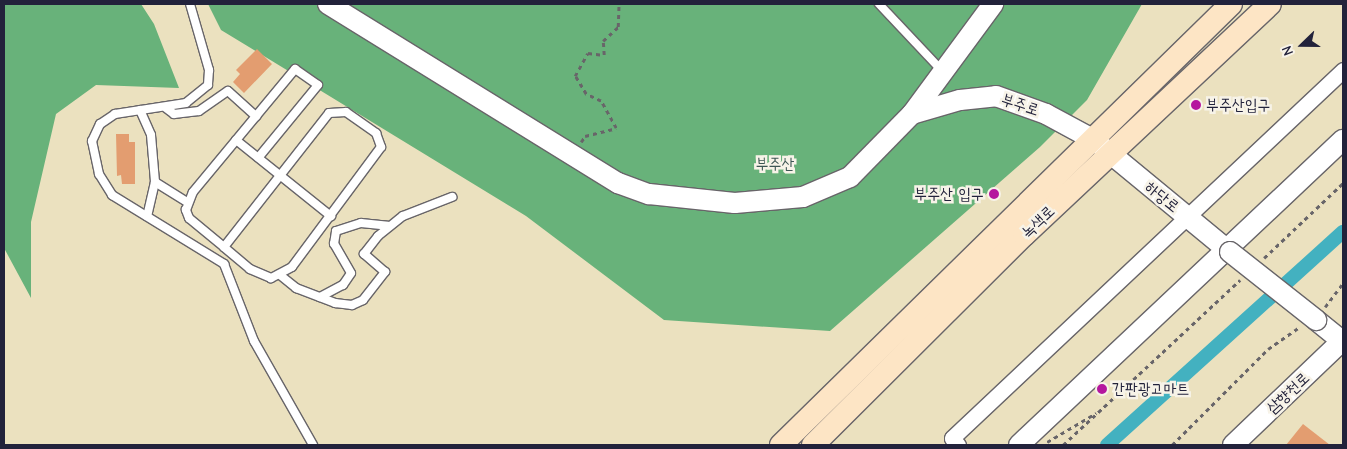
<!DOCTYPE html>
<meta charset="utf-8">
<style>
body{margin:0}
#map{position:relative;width:1347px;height:449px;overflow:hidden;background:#ebe1bf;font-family:"Comic Neue","Poor Story",sans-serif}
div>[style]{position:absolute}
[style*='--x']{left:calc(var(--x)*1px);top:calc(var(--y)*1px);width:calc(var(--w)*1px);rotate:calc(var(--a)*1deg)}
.forest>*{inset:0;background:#68b27a}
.canal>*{height:14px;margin:-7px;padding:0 7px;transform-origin:7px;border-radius:7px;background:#43b1c0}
.building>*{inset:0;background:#e39d70}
.path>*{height:2.5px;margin-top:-1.25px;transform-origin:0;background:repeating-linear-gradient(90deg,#686569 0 4px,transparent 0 8px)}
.roads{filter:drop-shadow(1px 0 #686569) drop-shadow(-1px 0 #686569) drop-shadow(0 1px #686569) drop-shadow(0 -1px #686569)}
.service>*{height:8px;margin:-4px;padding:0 4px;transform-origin:4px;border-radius:4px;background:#fff}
.minor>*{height:15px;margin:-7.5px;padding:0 7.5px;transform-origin:7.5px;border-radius:7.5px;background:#fff}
.tertiary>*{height:20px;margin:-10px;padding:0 10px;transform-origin:10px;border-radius:10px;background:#fff}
.secondary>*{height:22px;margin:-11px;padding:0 11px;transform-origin:11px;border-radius:11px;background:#fde5c5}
.bridges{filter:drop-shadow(1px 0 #686569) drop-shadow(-1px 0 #686569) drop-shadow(0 1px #686569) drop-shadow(0 -1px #686569)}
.tertiary-bridge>*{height:20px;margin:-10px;padding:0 10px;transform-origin:10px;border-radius:10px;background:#fff}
.dots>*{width:14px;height:14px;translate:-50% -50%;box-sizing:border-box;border:2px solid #f7f3e8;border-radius:50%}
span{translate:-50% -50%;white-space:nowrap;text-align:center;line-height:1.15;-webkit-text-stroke:5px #f7f3e8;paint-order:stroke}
.street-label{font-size:16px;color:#22223b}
.poi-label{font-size:16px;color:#22223b}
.left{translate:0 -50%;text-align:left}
.right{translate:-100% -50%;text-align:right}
.park-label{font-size:16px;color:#3e5654}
.frame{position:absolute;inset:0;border:5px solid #22223b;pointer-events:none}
.north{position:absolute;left:1277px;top:20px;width:50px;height:50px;-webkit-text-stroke:4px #f7f3e8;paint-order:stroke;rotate:248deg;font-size:14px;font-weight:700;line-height:20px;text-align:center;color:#22223b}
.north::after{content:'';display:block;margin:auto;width:18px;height:22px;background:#22223b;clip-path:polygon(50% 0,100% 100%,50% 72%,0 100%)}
</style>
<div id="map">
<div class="forest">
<div style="clip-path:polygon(4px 4px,141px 4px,154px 24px,179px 88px,96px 85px,56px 114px,31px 222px,31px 298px,4px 248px)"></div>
<div style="clip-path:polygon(208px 4px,1142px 4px,1087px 100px,1040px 147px,830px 331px,664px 320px,526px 216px,221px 30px)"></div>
</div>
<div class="canal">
<div style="--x:1107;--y:445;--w:318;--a:-42.1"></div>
</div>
<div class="building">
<div style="clip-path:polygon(257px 49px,272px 64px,244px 93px,233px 82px,240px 74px,236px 70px)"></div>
<div style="clip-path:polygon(116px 134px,129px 134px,129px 142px,135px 142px,135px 184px,122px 184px,121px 175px,117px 176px)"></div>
<div style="clip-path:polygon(1303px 424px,1330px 445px,1286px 445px)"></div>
</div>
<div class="path">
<div style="--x:581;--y:142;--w:7;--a:-56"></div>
<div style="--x:585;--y:136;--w:32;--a:-14"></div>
<div style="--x:616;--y:128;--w:31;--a:-119"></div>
<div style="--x:601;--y:101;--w:17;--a:-155"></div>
<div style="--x:586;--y:94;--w:21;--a:-121"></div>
<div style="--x:575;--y:76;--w:26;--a:-61"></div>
<div style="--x:588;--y:53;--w:16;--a:7"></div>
<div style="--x:604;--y:55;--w:14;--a:-94"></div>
<div style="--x:603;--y:41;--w:21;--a:-43"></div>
<div style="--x:618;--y:27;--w:23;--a:-88"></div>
<div style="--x:1264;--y:258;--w:109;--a:-43.5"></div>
<div style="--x:1325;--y:307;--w:30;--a:-53"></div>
<div style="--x:1047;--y:442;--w:57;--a:-30.6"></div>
<div style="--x:1063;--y:445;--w:242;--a:-43"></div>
<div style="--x:1172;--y:445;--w:136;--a:-45"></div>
<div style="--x:1268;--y:349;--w:38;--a:-35"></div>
</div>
<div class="roads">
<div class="service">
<div style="--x:190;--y:4;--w:69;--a:73.9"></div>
<div style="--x:209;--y:70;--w:15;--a:94"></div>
<div style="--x:208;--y:85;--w:28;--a:141"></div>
<div style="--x:186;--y:103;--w:72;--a:171.2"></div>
<div style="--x:115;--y:114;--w:18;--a:146"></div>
<div style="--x:100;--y:124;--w:19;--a:115"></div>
<div style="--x:92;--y:141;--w:34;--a:78"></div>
<div style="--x:99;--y:174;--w:25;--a:58"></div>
<div style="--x:112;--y:195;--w:132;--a:31.6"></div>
<div style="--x:224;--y:264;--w:83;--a:68.7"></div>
<div style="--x:254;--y:341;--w:120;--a:60.4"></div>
<div style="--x:879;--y:4;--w:93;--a:46.7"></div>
<div style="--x:166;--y:108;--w:10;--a:37"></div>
<div style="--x:174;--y:114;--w:25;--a:-7"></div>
<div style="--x:199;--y:111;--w:35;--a:-35"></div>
<div style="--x:228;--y:91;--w:38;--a:42"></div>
<div style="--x:140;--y:110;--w:27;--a:66"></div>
<div style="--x:151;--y:135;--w:47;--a:85.1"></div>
<div style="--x:155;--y:182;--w:35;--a:103"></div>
<div style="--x:236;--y:140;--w:122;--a:38.7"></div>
<div style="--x:155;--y:182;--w:38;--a:32"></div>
<div style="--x:224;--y:247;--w:170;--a:-51.9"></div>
<div style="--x:329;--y:113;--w:17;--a:-3"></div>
<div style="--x:346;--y:112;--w:37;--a:35"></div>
<div style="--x:376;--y:133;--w:15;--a:70"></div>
<div style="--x:381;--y:147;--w:149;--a:126.6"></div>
<div style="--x:292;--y:267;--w:24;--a:152"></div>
<div style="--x:271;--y:278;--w:23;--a:-157"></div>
<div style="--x:250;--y:269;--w:34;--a:-140"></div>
<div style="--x:224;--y:247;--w:45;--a:-140.4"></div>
<div style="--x:189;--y:218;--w:9;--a:-111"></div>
<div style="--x:186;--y:210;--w:19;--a:-69"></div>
<div style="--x:193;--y:192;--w:160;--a:-50.3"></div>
<div style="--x:295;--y:69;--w:28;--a:35"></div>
<div style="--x:318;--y:85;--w:94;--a:129.4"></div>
<div style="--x:280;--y:275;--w:21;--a:39"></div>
<div style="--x:296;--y:288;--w:42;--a:21"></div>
<div style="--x:335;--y:303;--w:17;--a:7"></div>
<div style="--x:352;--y:305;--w:12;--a:-24"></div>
<div style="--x:363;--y:300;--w:36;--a:-52"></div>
<div style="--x:385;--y:272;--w:28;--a:-139"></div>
<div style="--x:364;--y:254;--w:23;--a:-52"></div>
<div style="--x:378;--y:236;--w:32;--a:-39"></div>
<div style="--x:403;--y:216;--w:53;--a:-21.2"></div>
<div style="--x:320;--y:297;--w:26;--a:-28"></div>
<div style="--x:343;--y:285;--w:14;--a:-56"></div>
<div style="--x:351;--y:273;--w:34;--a:-120"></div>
<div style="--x:334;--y:244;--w:13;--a:-81"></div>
<div style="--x:336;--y:231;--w:26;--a:-18"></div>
<div style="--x:361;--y:223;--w:27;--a:6"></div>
</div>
<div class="minor">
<div style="--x:958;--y:445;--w:9;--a:-131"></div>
<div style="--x:952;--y:438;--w:537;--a:-43.26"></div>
</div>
<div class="tertiary">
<div style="--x:328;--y:4;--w:341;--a:31.7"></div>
<div style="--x:618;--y:183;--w:33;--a:20"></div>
<div style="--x:649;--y:194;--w:86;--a:6"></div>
<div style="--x:735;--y:203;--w:68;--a:-5"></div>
<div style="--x:803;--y:197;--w:51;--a:-23.1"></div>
<div style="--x:850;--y:177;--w:88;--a:-45.5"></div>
<div style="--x:912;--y:114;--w:137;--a:-53.6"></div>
<div style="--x:912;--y:114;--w:50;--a:-16.3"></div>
<div style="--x:960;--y:100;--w:36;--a:-6"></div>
<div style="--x:996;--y:96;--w:53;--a:19.8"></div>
<div style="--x:1046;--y:114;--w:55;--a:28.4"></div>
<div style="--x:1094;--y:140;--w:176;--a:39.5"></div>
<div style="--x:1316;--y:320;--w:35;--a:39"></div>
<div style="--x:1019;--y:445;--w:445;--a:-43.3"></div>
<div style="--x:1233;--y:445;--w:152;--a:-43.7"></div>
</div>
<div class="secondary">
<div style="--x:781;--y:445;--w:630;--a:-44.42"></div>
<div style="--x:813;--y:445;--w:298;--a:-44.9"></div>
<div style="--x:1024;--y:235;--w:337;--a:-43.2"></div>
</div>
</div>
<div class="bridges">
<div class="tertiary-bridge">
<div style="--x:1230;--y:252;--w:110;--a:38.3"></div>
</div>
</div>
<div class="dots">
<div style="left:1196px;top:105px;background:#b5179e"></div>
<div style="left:994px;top:194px;background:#b5179e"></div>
<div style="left:1102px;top:389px;background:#b5179e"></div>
</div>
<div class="street-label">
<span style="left:1020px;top:105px;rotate:18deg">부주로</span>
<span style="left:1162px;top:197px;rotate:39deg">하당로</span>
<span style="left:1038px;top:222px;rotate:-43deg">녹색로</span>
<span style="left:1288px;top:393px;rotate:-43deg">삼향천로</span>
</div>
<div class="poi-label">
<span class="left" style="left:1206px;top:105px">부주산입구</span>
<span class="right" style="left:984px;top:194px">부주산 입구</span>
<span class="left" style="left:1112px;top:389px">간판광고마트</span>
</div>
<div class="park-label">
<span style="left:775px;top:164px">부주산</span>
</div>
<div class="frame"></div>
<div class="north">N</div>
</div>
